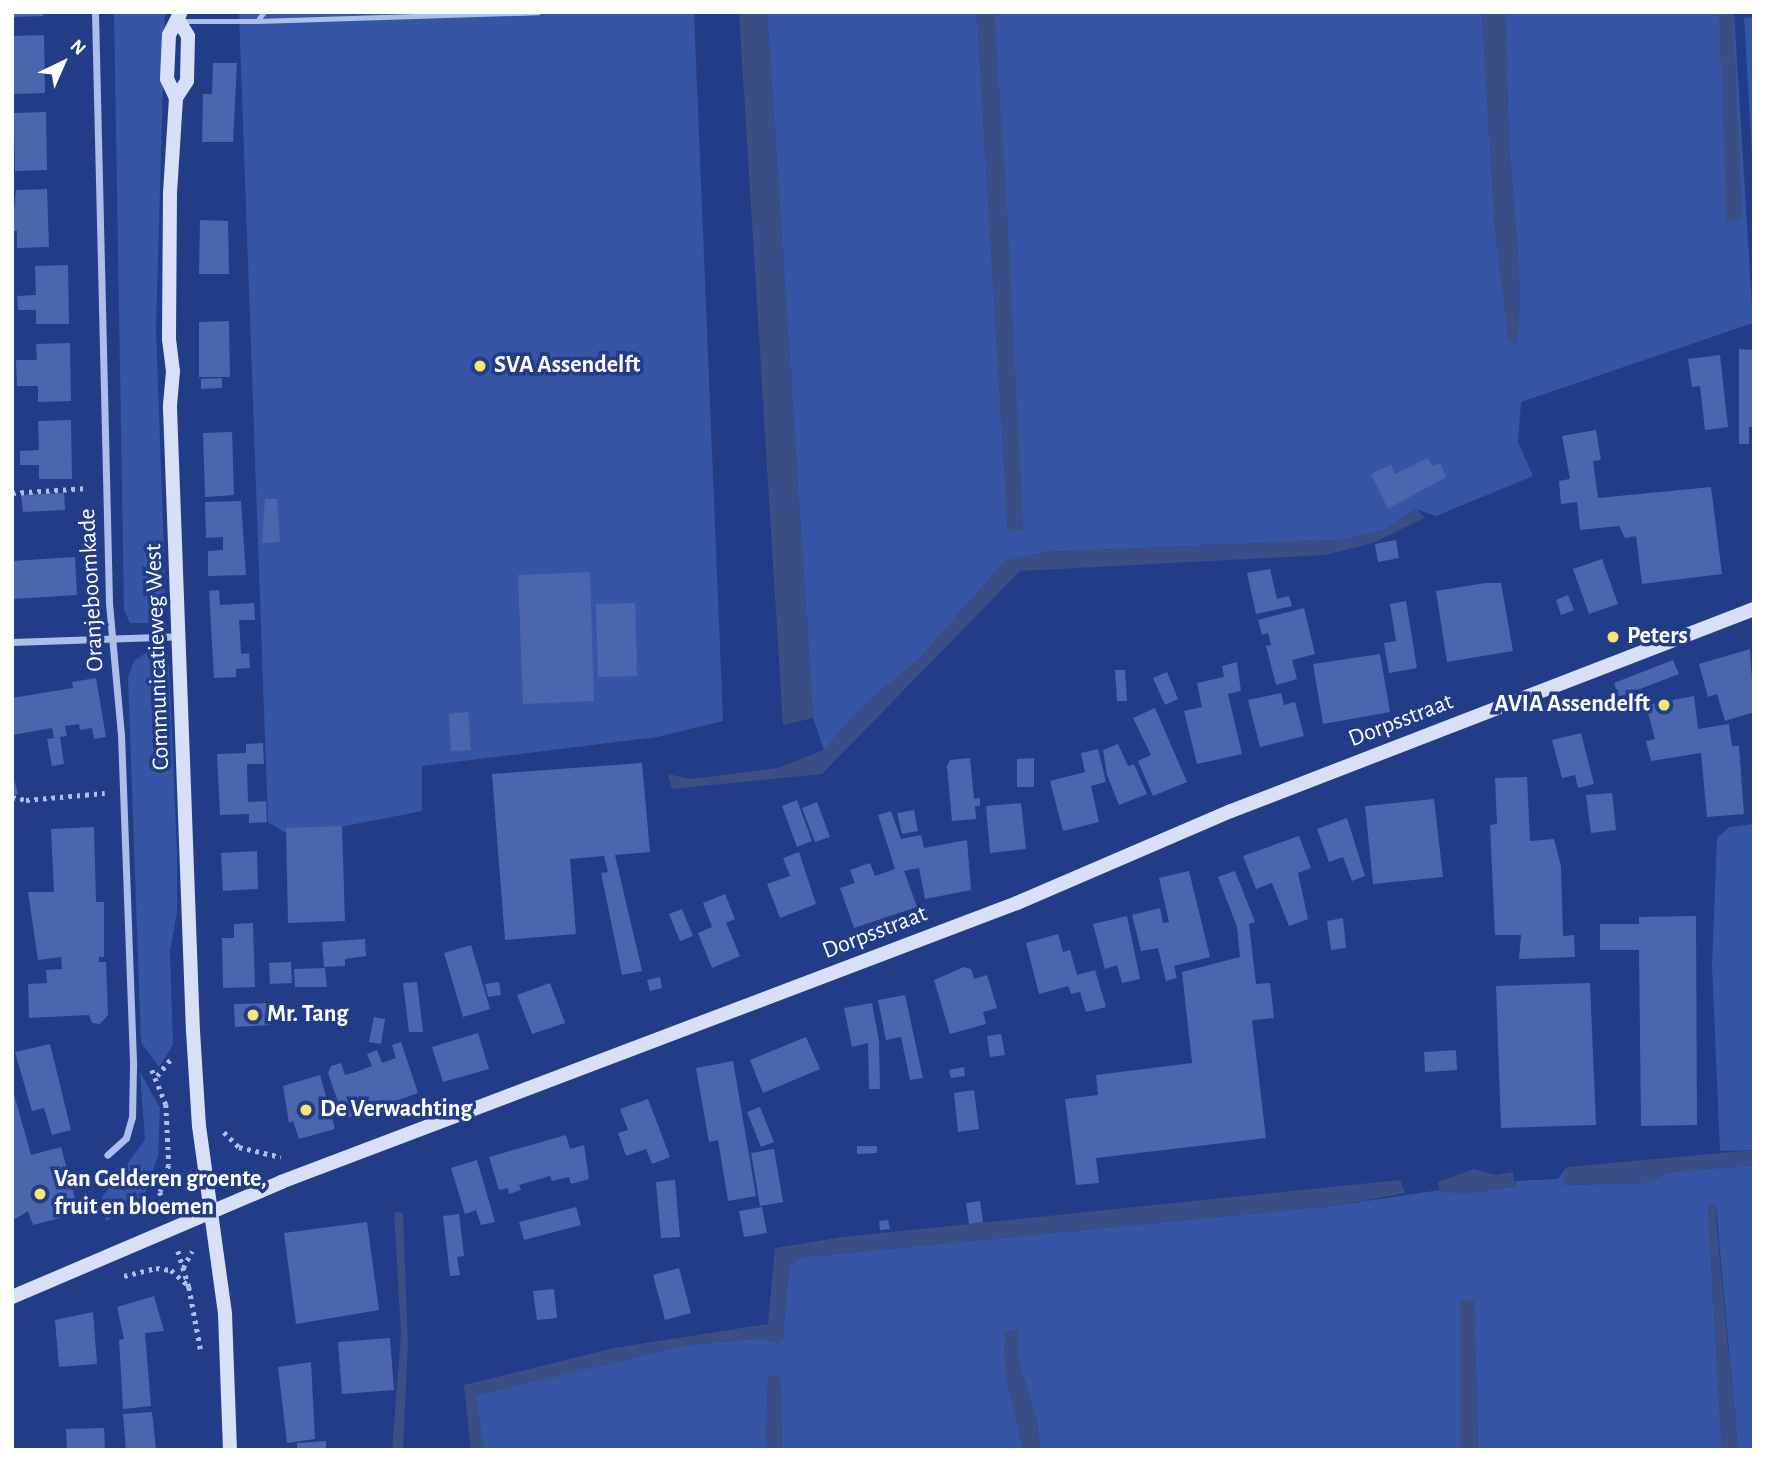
<!DOCTYPE html>
<style>
body{margin:0}
#map{position:relative;width:1766px;height:1462px;overflow:hidden;background:#223c87;font-family:"Alegreya Sans",sans-serif}
div>[style]{position:absolute}
[style*='--x']{left:calc(var(--x)*1px);top:calc(var(--y)*1px);width:calc(var(--w)*1px);rotate:calc(var(--a)*1deg)}
.green>*{inset:0;background:#3655a4}
.water>*{inset:0;background:#3b4e85}
.building>*{inset:0;background:#4b66af}
.path>*{height:4.5px;margin-top:-2.25px;transform-origin:0;background:repeating-linear-gradient(90deg,#adbeea 0 3.5px,transparent 0 8.5px)}
.lane>*{height:5px;margin:-2.5px;padding:0 2.5px;transform-origin:2.5px;border-radius:2.5px;background:#adbeea}
.street>*{height:7px;margin:-3.5px;padding:0 3.5px;transform-origin:3.5px;border-radius:3.5px;background:#adbeea}
.secondary>*{height:14px;margin:-7px;padding:0 7px;transform-origin:7px;border-radius:7px;background:#d8e0f8}
.dots>*{width:19px;height:19px;translate:-50% -50%;box-sizing:border-box;border:4px solid #223c87;border-radius:50%}
span{translate:-50% -50%;white-space:nowrap;text-align:center;line-height:1.15;-webkit-text-stroke:7px #223c87;paint-order:stroke}
.poi-label{font-size:24px;color:#fff;font-weight:700}
.left{translate:0 -50%;text-align:left}
.right{translate:-100% -50%;text-align:right}
.street-label{font-size:24px;color:#fff}
.frame{position:absolute;inset:0;border:14px solid #fff;pointer-events:none}
.north{position:absolute;left:28px;top:28px;width:70px;height:70px;-webkit-text-stroke:5px #223c87;paint-order:stroke;rotate:44deg;font-size:19px;font-weight:700;line-height:28px;text-align:center;color:#fff}
.north::after{content:'';display:block;margin:auto;width:24px;height:32px;background:#fff;clip-path:polygon(50% 0,100% 100%,50% 72%,0 100%)}
</style>
<div id="map">
<div class="green">
<div style="clip-path:polygon(114px 12px,165px 12px,156px 330px,166px 607px,161px 618px,151px 623px,130px 623px,124px 610px)"></div>
<div style="clip-path:polygon(239px 12px,694px 12px,723px 721px,657px 737px,422px 766px,422px 811px,340px 827px,284px 832px,268px 822px)"></div>
<div style="clip-path:polygon(767px 12px,977px 12px,1008px 531px,1023px 528px,994px 12px,1482px 12px,1495px 227px,1509px 342px,1518px 343px,1519px 269px,1509px 146px,1505px 12px,1734px 12px,1753px 323px,1521px 402px,1518px 442px,1533px 476px,1436px 516px,1416px 509px,1383px 531px,1340px 540px,1046px 552px,1005px 561px,921px 657px,862px 707px,824px 750px,813px 718px)"></div>
<div style="clip-path:polygon(1754px 17px,1754px 189px,1744px 18px)"></div>
<div style="clip-path:polygon(149px 651px,162px 655px,169px 666px,177px 852px,177px 912px,170px 951px,173px 1045px,159px 1067px,141px 1042px,128px 677px,134px 661px)"></div>
<div style="clip-path:polygon(1754px 824px,1754px 1150px,1720px 1151px,1712px 966px,1717px 838px,1729px 827px)"></div>
<div style="clip-path:polygon(140px 1072px,160px 1108px,158px 1156px,144px 1195px,106px 1222px,102px 1197px,145px 1140px)"></div>
<div style="clip-path:polygon(1754px 1165px,1754px 1450px,1738px 1450px,1716px 1206px,1708px 1206px,1722px 1450px,1478px 1450px,1474px 1300px,1461px 1300px,1460px 1450px,1040px 1450px,1037px 1422px,1018px 1359px,1018px 1329px,1005px 1334px,1006px 1373px,1023px 1450px,782px 1450px,780px 1378px,768px 1378px,766px 1450px,484px 1450px,475px 1396px,684px 1345px,763px 1338px,778px 1344px,783px 1338px,789px 1265px,803px 1257px,1339px 1205px,1440px 1190px,1461px 1194px,1515px 1186px,1516px 1181px,1558px 1179px,1567px 1167px,1563px 1185px,1644px 1183px,1671px 1172px)"></div>
</div>
<div class="water">
<div style="clip-path:polygon(739px 12px,767px 12px,813px 718px,783px 725px)"></div>
<div style="clip-path:polygon(977px 12px,994px 12px,1007px 206px,1023px 528px,1008px 532px)"></div>
<div style="clip-path:polygon(1482px 12px,1505px 12px,1509px 146px,1519px 269px,1518px 343px,1509px 342px,1495px 227px)"></div>
<div style="clip-path:polygon(1719px 12px,1733px 12px,1742px 219px,1727px 224px)"></div>
<div style="clip-path:polygon(1417px 509px,1424px 518px,1373px 543px,1325px 555px,1020px 571px,822px 774px,672px 789px,668px 774px,691px 779px,778px 768px,824px 750px,862px 707px,921px 657px,1005px 561px,1046px 552px,1340px 540px,1383px 531px)"></div>
<div style="clip-path:polygon(1754px 1150px,1754px 1165px,1671px 1172px,1644px 1183px,1562px 1185px,1567px 1167px)"></div>
<div style="clip-path:polygon(1474px 1169px,1496px 1175px,1513px 1172px,1515px 1186px,1461px 1194px,1440px 1190px,1438px 1182px)"></div>
<div style="clip-path:polygon(1400px 1180px,1405px 1193px,1339px 1205px,803px 1257px,789px 1266px,783px 1338px,778px 1344px,763px 1338px,684px 1345px,476px 1396px,484px 1450px,471px 1450px,464px 1385px,614px 1348px,768px 1324px,775px 1248px,843px 1237px)"></div>
<div style="clip-path:polygon(1716px 1205px,1716px 1218px,1738px 1450px,1722px 1450px,1708px 1206px)"></div>
<div style="clip-path:polygon(394px 1212px,403px 1213px,408px 1344px,403px 1450px,392px 1450px,401px 1334px)"></div>
<div style="clip-path:polygon(1460px 1300px,1474px 1300px,1478px 1450px,1460px 1450px)"></div>
<div style="clip-path:polygon(1018px 1329px,1018px 1359px,1037px 1422px,1040px 1450px,1023px 1450px,1006px 1373px,1005px 1334px)"></div>
<div style="clip-path:polygon(774px 1375px,780px 1377px,782px 1450px,766px 1450px,768px 1377px)"></div>
</div>
<div class="building">
<div style="clip-path:polygon(12px 12px,43px 12px,43px 16px,12px 17px)"></div>
<div style="clip-path:polygon(44px 35px,45px 93px,13px 94px,12px 36px)"></div>
<div style="clip-path:polygon(213px 63px,237px 63px,233px 142px,202px 142px,203px 94px,212px 94px)"></div>
<div style="clip-path:polygon(46px 112px,47px 170px,15px 171px,14px 113px)"></div>
<div style="clip-path:polygon(47px 189px,49px 247px,17px 248px,17px 231px,12px 231px,16px 190px)"></div>
<div style="clip-path:polygon(200px 220px,228px 221px,229px 274px,199px 274px)"></div>
<div style="clip-path:polygon(68px 265px,69px 324px,36px 324px,36px 310px,18px 310px,17px 296px,36px 295px,35px 266px)"></div>
<div style="clip-path:polygon(229px 321px,230px 377px,199px 377px,199px 322px)"></div>
<div style="clip-path:polygon(70px 343px,71px 401px,38px 402px,38px 386px,17px 386px,16px 360px,37px 360px,36px 344px)"></div>
<div style="clip-path:polygon(1739px 349px,1754px 350px,1754px 427px,1749px 427px,1749px 444px,1739px 444px)"></div>
<div style="clip-path:polygon(1720px 355px,1728px 427px,1705px 430px,1700px 386px,1692px 387px,1688px 359px)"></div>
<div style="clip-path:polygon(222px 378px,222px 388px,201px 389px,201px 379px)"></div>
<div style="clip-path:polygon(71px 420px,72px 479px,39px 479px,39px 465px,20px 465px,20px 451px,39px 450px,38px 421px)"></div>
<div style="clip-path:polygon(1596px 430px,1601px 460px,1593px 461px,1598px 498px,1711px 487px,1722px 574px,1642px 584px,1636px 536px,1625px 538px,1619px 526px,1580px 530px,1577px 502px,1561px 504px,1559px 481px,1570px 479px,1562px 436px)"></div>
<div style="clip-path:polygon(232px 432px,234px 495px,205px 497px,203px 433px)"></div>
<div style="clip-path:polygon(1428px 458px,1432px 466px,1440px 463px,1446px 477px,1388px 509px,1371px 474px,1391px 465px,1395px 474px)"></div>
<div style="clip-path:polygon(64px 493px,65px 510px,23px 512px,21px 495px)"></div>
<div style="clip-path:polygon(265px 499px,277px 499px,280px 542px,262px 543px)"></div>
<div style="clip-path:polygon(241px 501px,246px 575px,208px 576px,208px 551px,223px 550px,223px 537px,206px 538px,205px 502px)"></div>
<div style="clip-path:polygon(1396px 540px,1399px 558px,1378px 562px,1375px 544px)"></div>
<div style="clip-path:polygon(75px 557px,77px 595px,12px 599px,12px 561px)"></div>
<div style="clip-path:polygon(1602px 559px,1618px 604px,1589px 614px,1573px 569px)"></div>
<div style="clip-path:polygon(1270px 569px,1277px 599px,1289px 596px,1292px 606px,1256px 614px,1247px 573px)"></div>
<div style="clip-path:polygon(590px 572px,594px 701px,523px 704px,518px 575px)"></div>
<div style="clip-path:polygon(1485px 583px,1501px 583px,1513px 651px,1447px 662px,1436px 591px)"></div>
<div style="clip-path:polygon(219px 590px,220px 605px,254px 603px,255px 620px,239px 620px,241px 654px,249px 653px,250px 668px,236px 669px,236px 677px,214px 678px,209px 591px)"></div>
<div style="clip-path:polygon(1568px 595px,1574px 610px,1561px 615px,1556px 600px)"></div>
<div style="clip-path:polygon(1406px 601px,1417px 668px,1389px 673px,1384px 643px,1396px 641px,1390px 604px)"></div>
<div style="clip-path:polygon(635px 603px,637px 676px,598px 677px,596px 604px)"></div>
<div style="clip-path:polygon(1304px 608px,1315px 654px,1292px 660px,1297px 679px,1276px 685px,1266px 646px,1271px 645px,1268px 633px,1262px 635px,1258px 620px)"></div>
<div style="clip-path:polygon(1750px 649px,1754px 712px,1725px 721px,1717px 694px,1708px 697px,1699px 664px)"></div>
<div style="clip-path:polygon(1380px 654px,1390px 712px,1323px 724px,1313px 664px)"></div>
<div style="clip-path:polygon(1673px 660px,1679px 674px,1619px 697px,1614px 683px)"></div>
<div style="clip-path:polygon(1237px 662px,1241px 691px,1228px 694px,1242px 754px,1197px 764px,1184px 711px,1202px 707px,1197px 683px,1224px 677px,1222px 666px)"></div>
<div style="clip-path:polygon(1115px 670px,1125px 670px,1127px 701px,1117px 701px)"></div>
<div style="clip-path:polygon(1167px 672px,1178px 699px,1165px 705px,1153px 678px)"></div>
<div style="clip-path:polygon(96px 678px,106px 737px,94px 739px,92px 728px,80px 730px,79px 724px,65px 726px,67px 736px,60px 737px,64px 764px,52px 766px,47px 739px,54px 738px,52px 728px,12px 735px,12px 698px,73px 688px,72px 682px)"></div>
<div style="clip-path:polygon(1281px 693px,1284px 705px,1295px 702px,1304px 736px,1260px 747px,1248px 700px)"></div>
<div style="clip-path:polygon(1694px 696px,1698px 729px,1729px 724px,1732px 746px,1739px 746px,1744px 814px,1707px 817px,1701px 753px,1651px 761px,1646px 741px,1655px 739px,1646px 705px)"></div>
<div style="clip-path:polygon(1155px 708px,1187px 782px,1153px 796px,1138px 761px,1151px 755px,1133px 718px)"></div>
<div style="clip-path:polygon(468px 712px,471px 750px,451px 751px,449px 714px)"></div>
<div style="clip-path:polygon(1581px 733px,1594px 784px,1578px 788px,1575px 775px,1562px 778px,1552px 740px)"></div>
<div style="clip-path:polygon(263px 743px,264px 764px,247px 764px,248px 802px,266px 801px,267px 822px,249px 823px,249px 814px,220px 815px,217px 754px,246px 753px,246px 744px)"></div>
<div style="clip-path:polygon(1118px 744px,1128px 766px,1134px 764px,1147px 794px,1119px 805px,1107px 775px,1103px 750px)"></div>
<div style="clip-path:polygon(1098px 749px,1106px 782px,1091px 786px,1099px 822px,1063px 831px,1050px 781px,1085px 772px,1081px 753px)"></div>
<div style="clip-path:polygon(970px 758px,974px 799px,980px 798px,980px 806px,975px 806px,976px 819px,952px 821px,947px 766px,950px 760px)"></div>
<div style="clip-path:polygon(1034px 758px,1034px 787px,1017px 787px,1017px 759px)"></div>
<div style="clip-path:polygon(642px 763px,650px 852px,615px 855px,642px 971px,622px 975px,601px 873px,608px 872px,604px 856px,570px 859px,576px 934px,505px 940px,492px 774px)"></div>
<div style="clip-path:polygon(12px 772px,18px 794px,12px 795px)"></div>
<div style="clip-path:polygon(1527px 777px,1530px 841px,1554px 839px,1561px 866px,1563px 936px,1574px 935px,1575px 957px,1519px 959px,1521px 935px,1495px 935px,1490px 825px,1497px 824px,1495px 778px)"></div>
<div style="clip-path:polygon(1612px 793px,1616px 830px,1591px 833px,1586px 795px)"></div>
<div style="clip-path:polygon(1434px 799px,1443px 877px,1373px 884px,1365px 806px)"></div>
<div style="clip-path:polygon(797px 800px,812px 841px,797px 847px,782px 806px)"></div>
<div style="clip-path:polygon(817px 802px,830px 837px,815px 842px,802px 808px)"></div>
<div style="clip-path:polygon(1021px 803px,1026px 849px,990px 853px,986px 806px)"></div>
<div style="clip-path:polygon(914px 810px,918px 831px,902px 834px,897px 813px)"></div>
<div style="clip-path:polygon(891px 811px,901px 839px,921px 835px,924px 848px,967px 840px,971px 890px,925px 899px,919px 868px,904px 871px,917px 907px,854px 928px,840px 888px,855px 883px,850px 870px,870px 863px,875px 876px,895px 869px,878px 815px)"></div>
<div style="clip-path:polygon(1347px 818px,1365px 876px,1352px 881px,1343px 857px,1329px 862px,1317px 829px)"></div>
<div style="clip-path:polygon(342px 826px,345px 921px,288px 923px,286px 828px)"></div>
<div style="clip-path:polygon(94px 827px,96px 902px,104px 902px,104px 957px,99px 957px,99px 962px,106px 962px,108px 1015px,100px 1024px,92px 1023px,89px 1015px,29px 1018px,28px 984px,47px 983px,46px 970px,62px 969px,61px 957px,38px 960px,28px 892px,54px 892px,51px 829px)"></div>
<div style="clip-path:polygon(1299px 836px,1311px 868px,1298px 873px,1308px 919px,1289px 926px,1272px 883px,1256px 889px,1243px 856px)"></div>
<div style="clip-path:polygon(257px 851px,258px 889px,223px 891px,221px 853px)"></div>
<div style="clip-path:polygon(799px 852px,816px 904px,780px 918px,767px 884px,790px 876px,783px 858px)"></div>
<div style="clip-path:polygon(1189px 871px,1210px 957px,1174px 966px,1177px 978px,1166px 981px,1158px 948px,1141px 951px,1132px 915px,1160px 908px,1163px 923px,1169px 922px,1159px 878px)"></div>
<div style="clip-path:polygon(1235px 871px,1255px 922px,1249px 924px,1256px 984px,1270px 983px,1274px 1018px,1252px 1020px,1266px 1138px,1096px 1158px,1099px 1183px,1076px 1185px,1065px 1099px,1098px 1095px,1096px 1075px,1192px 1063px,1182px 972px,1240px 957px,1237px 927px,1218px 877px)"></div>
<div style="clip-path:polygon(725px 894px,735px 919px,726px 923px,740px 956px,712px 968px,698px 933px,712px 927px,703px 903px)"></div>
<div style="clip-path:polygon(682px 909px,693px 936px,680px 941px,669px 914px)"></div>
<div style="clip-path:polygon(1127px 916px,1140px 979px,1122px 983px,1117px 965px,1105px 969px,1093px 924px)"></div>
<div style="clip-path:polygon(1696px 916px,1697px 1125px,1641px 1126px,1639px 950px,1600px 950px,1600px 924px,1639px 924px,1639px 917px)"></div>
<div style="clip-path:polygon(1343px 918px,1346px 948px,1331px 950px,1327px 921px)"></div>
<div style="clip-path:polygon(253px 923px,255px 987px,223px 988px,222px 938px,234px 938px,234px 924px)"></div>
<div style="clip-path:polygon(1058px 934px,1063px 952px,1070px 950px,1077px 975px,1095px 970px,1106px 1007px,1086px 1012px,1080px 992px,1071px 994px,1068px 986px,1039px 994px,1026px 943px)"></div>
<div style="clip-path:polygon(365px 939px,366px 956px,345px 959px,345px 966px,324px 967px,322px 942px)"></div>
<div style="clip-path:polygon(471px 945px,490px 1009px,463px 1017px,444px 953px)"></div>
<div style="clip-path:polygon(291px 962px,292px 983px,270px 984px,269px 963px)"></div>
<div style="clip-path:polygon(964px 967px,971px 969px,974px 979px,987px 975px,997px 1008px,983px 1012px,986px 1024px,950px 1034px,934px 980px)"></div>
<div style="clip-path:polygon(325px 968px,327px 987px,295px 987px,294px 969px)"></div>
<div style="clip-path:polygon(660px 977px,662px 988px,650px 991px,647px 980px)"></div>
<div style="clip-path:polygon(417px 982px,423px 1032px,409px 1032px,403px 983px)"></div>
<div style="clip-path:polygon(499px 982px,501px 995px,488px 997px,485px 984px)"></div>
<div style="clip-path:polygon(550px 983px,565px 1023px,532px 1034px,517px 995px)"></div>
<div style="clip-path:polygon(1590px 983px,1596px 1125px,1501px 1128px,1496px 986px)"></div>
<div style="clip-path:polygon(905px 995px,923px 1078px,910px 1080px,901px 1037px,886px 1040px,878px 1000px)"></div>
<div style="clip-path:polygon(270px 1003px,271px 1025px,235px 1027px,234px 1004px)"></div>
<div style="clip-path:polygon(872px 1003px,879px 1041px,880px 1089px,869px 1089px,868px 1043px,852px 1047px,844px 1008px)"></div>
<div style="clip-path:polygon(374px 1017px,385px 1019px,381px 1044px,369px 1042px)"></div>
<div style="clip-path:polygon(478px 1033px,489px 1069px,443px 1082px,432px 1047px)"></div>
<div style="clip-path:polygon(1001px 1034px,1005px 1055px,990px 1057px,987px 1036px)"></div>
<div style="clip-path:polygon(806px 1037px,820px 1069px,763px 1093px,750px 1060px)"></div>
<div style="clip-path:polygon(401px 1042px,418px 1093px,344px 1119px,328px 1073px,331px 1066px,341px 1063px,345px 1075px,356px 1072px,372px 1066px,367px 1054px,377px 1050px,382px 1063px,396px 1058px,392px 1045px)"></div>
<div style="clip-path:polygon(50px 1044px,71px 1130px,52px 1135px,44px 1108px,32px 1111px,15px 1052px)"></div>
<div style="clip-path:polygon(1456px 1050px,1457px 1070px,1425px 1072px,1424px 1052px)"></div>
<div style="clip-path:polygon(733px 1061px,756px 1196px,728px 1201px,718px 1140px,709px 1142px,696px 1068px)"></div>
<div style="clip-path:polygon(964px 1067px,965px 1076px,951px 1078px,949px 1070px)"></div>
<div style="clip-path:polygon(320px 1075px,335px 1129px,299px 1139px,293px 1121px,289px 1123px,283px 1086px)"></div>
<div style="clip-path:polygon(12px 1087px,31px 1155px,61px 1147px,79px 1213px,33px 1225px,28px 1211px,12px 1221px)"></div>
<div style="clip-path:polygon(974px 1090px,979px 1129px,958px 1132px,954px 1093px)"></div>
<div style="clip-path:polygon(648px 1099px,670px 1157px,652px 1164px,646px 1149px,626px 1156px,618px 1133px,628px 1130px,620px 1109px)"></div>
<div style="clip-path:polygon(760px 1107px,774px 1142px,761px 1147px,747px 1112px)"></div>
<div style="clip-path:polygon(566px 1135px,570px 1149px,584px 1145px,589px 1179px,571px 1184px,569px 1177px,552px 1181px,550px 1176px,519px 1185px,521px 1190px,509px 1194px,508px 1188px,499px 1190px,489px 1157px)"></div>
<div style="clip-path:polygon(857px 1146px,877px 1146px,877px 1153px,857px 1154px)"></div>
<div style="clip-path:polygon(774px 1149px,783px 1202px,760px 1206px,751px 1153px)"></div>
<div style="clip-path:polygon(477px 1160px,495px 1222px,481px 1225px,476px 1210px,465px 1214px,451px 1168px)"></div>
<div style="clip-path:polygon(675px 1180px,680px 1237px,661px 1238px,656px 1182px)"></div>
<div style="clip-path:polygon(980px 1201px,983px 1222px,969px 1224px,966px 1203px)"></div>
<div style="clip-path:polygon(576px 1207px,581px 1225px,524px 1240px,519px 1222px)"></div>
<div style="clip-path:polygon(762px 1207px,767px 1233px,744px 1237px,739px 1211px)"></div>
<div style="clip-path:polygon(459px 1214px,464px 1256px,457px 1257px,460px 1275px,450px 1276px,443px 1216px)"></div>
<div style="clip-path:polygon(888px 1220px,890px 1229px,880px 1230px,879px 1221px)"></div>
<div style="clip-path:polygon(367px 1222px,379px 1310px,296px 1324px,284px 1233px)"></div>
<div style="clip-path:polygon(679px 1268px,691px 1313px,665px 1320px,653px 1275px)"></div>
<div style="clip-path:polygon(554px 1289px,557px 1318px,537px 1320px,533px 1291px)"></div>
<div style="clip-path:polygon(154px 1296px,164px 1331px,145px 1333px,151px 1406px,123px 1409px,119px 1340px,124px 1339px,117px 1307px)"></div>
<div style="clip-path:polygon(93px 1312px,97px 1364px,59px 1367px,55px 1320px)"></div>
<div style="clip-path:polygon(390px 1338px,394px 1390px,342px 1394px,338px 1342px)"></div>
<div style="clip-path:polygon(311px 1362px,315px 1439px,287px 1443px,278px 1367px)"></div>
<div style="clip-path:polygon(152px 1412px,156px 1450px,126px 1450px,123px 1414px)"></div>
<div style="clip-path:polygon(104px 1428px,105px 1450px,67px 1450px,66px 1429px)"></div>
<div style="clip-path:polygon(326px 1441px,326px 1450px,297px 1450px,297px 1443px)"></div>
</div>
<div class="path">
<div style="--x:12;--y:493;--w:76;--a:-3.8"></div>
<div style="--x:12;--y:797;--w:14;--a:12"></div>
<div style="--x:26;--y:800;--w:79;--a:-5.1"></div>
<div style="--x:152;--y:1070;--w:37;--a:68"></div>
<div style="--x:166;--y:1104;--w:61;--a:87.2"></div>
<div style="--x:169;--y:1165;--w:28;--a:108"></div>
<div style="--x:160;--y:1192;--w:18;--a:74"></div>
<div style="--x:157;--y:1076;--w:22;--a:-51"></div>
<div style="--x:224;--y:1132;--w:21;--a:45"></div>
<div style="--x:239;--y:1147;--w:43;--a:13.4"></div>
<div style="--x:178;--y:1251;--w:38;--a:73"></div>
<div style="--x:189;--y:1287;--w:65;--a:79.4"></div>
<div style="--x:183;--y:1268;--w:19;--a:-62"></div>
<div style="--x:124;--y:1276;--w:33;--a:-14"></div>
<div style="--x:156;--y:1268;--w:15;--a:8"></div>
<div style="--x:171;--y:1270;--w:24;--a:42"></div>
</div>
<div class="lane">
<div style="--x:264;--y:12;--w:11;--a:128"></div>
<div style="--x:257;--y:21;--w:281;--a:-1.8"></div>
<div style="--x:183;--y:21;--w:74;--a:0"></div>
</div>
<div class="street">
<div style="--x:95;--y:12;--w:591;--a:88.64"></div>
<div style="--x:109;--y:603;--w:132;--a:84.8"></div>
<div style="--x:121;--y:734;--w:333;--a:87.9"></div>
<div style="--x:133;--y:1067;--w:50;--a:91.1"></div>
<div style="--x:132;--y:1117;--w:22;--a:106"></div>
<div style="--x:126;--y:1138;--w:25;--a:138"></div>
<div style="--x:12;--y:642;--w:168;--a:-2"></div>
</div>
<div class="secondary">
<div style="--x:179;--y:21;--w:17;--a:59"></div>
<div style="--x:188;--y:36;--w:45;--a:91.3"></div>
<div style="--x:187;--y:81;--w:20;--a:123"></div>
<div style="--x:176;--y:98;--w:96;--a:93.6"></div>
<div style="--x:170;--y:194;--w:145;--a:90.4"></div>
<div style="--x:169;--y:339;--w:32;--a:83"></div>
<div style="--x:173;--y:371;--w:37;--a:95"></div>
<div style="--x:170;--y:408;--w:623;--a:87.89"></div>
<div style="--x:193;--y:1031;--w:95;--a:86.4"></div>
<div style="--x:199;--y:1126;--w:190;--a:82.1"></div>
<div style="--x:225;--y:1314;--w:136;--a:87.9"></div>
<div style="--x:176;--y:98;--w:21;--a:-115"></div>
<div style="--x:167;--y:79;--w:44;--a:-87.4"></div>
<div style="--x:169;--y:35;--w:25;--a:-63"></div>
<div style="--x:12;--y:1297;--w:293;--a:-23.1"></div>
<div style="--x:281;--y:1182;--w:787;--a:-20.76"></div>
<div style="--x:1017;--y:903;--w:233;--a:-23.3"></div>
<div style="--x:1231;--y:811;--w:561;--a:-21.12"></div>
</div>
<div class="dots">
<div style="left:480px;top:366px;background:#f5e76f"></div>
<div style="left:1613px;top:637px;background:#f5e76f"></div>
<div style="left:1664px;top:705px;background:#f5e76f"></div>
<div style="left:253px;top:1015px;background:#f5e76f"></div>
<div style="left:306px;top:1110px;background:#f5e76f"></div>
<div style="left:40px;top:1194px;background:#f5e76f"></div>
</div>
<div class="poi-label">
<span class="left" style="left:494px;top:366px">SVA Assendelft</span>
<span class="left" style="left:1627px;top:637px">Peters</span>
<span class="right" style="left:1650px;top:705px">AVIA Assendelft</span>
<span class="left" style="left:267px;top:1015px">Mr. Tang</span>
<span class="left" style="left:320px;top:1110px">De Verwachting</span>
<span class="left" style="left:54px;top:1194px">Van Gelderen groente,<br>fruit en bloemen</span>
</div>
<div class="street-label">
<span style="left:92px;top:590px;rotate:-93deg">Oranjeboomkade</span>
<span style="left:158px;top:657px;rotate:-92deg">Communicatieweg West</span>
<span style="left:1401px;top:721px;rotate:-21deg">Dorpsstraat</span>
<span style="left:875px;top:933px;rotate:-21deg">Dorpsstraat</span>
</div>
<div class="frame"></div>
<div class="north">N</div>
</div>
